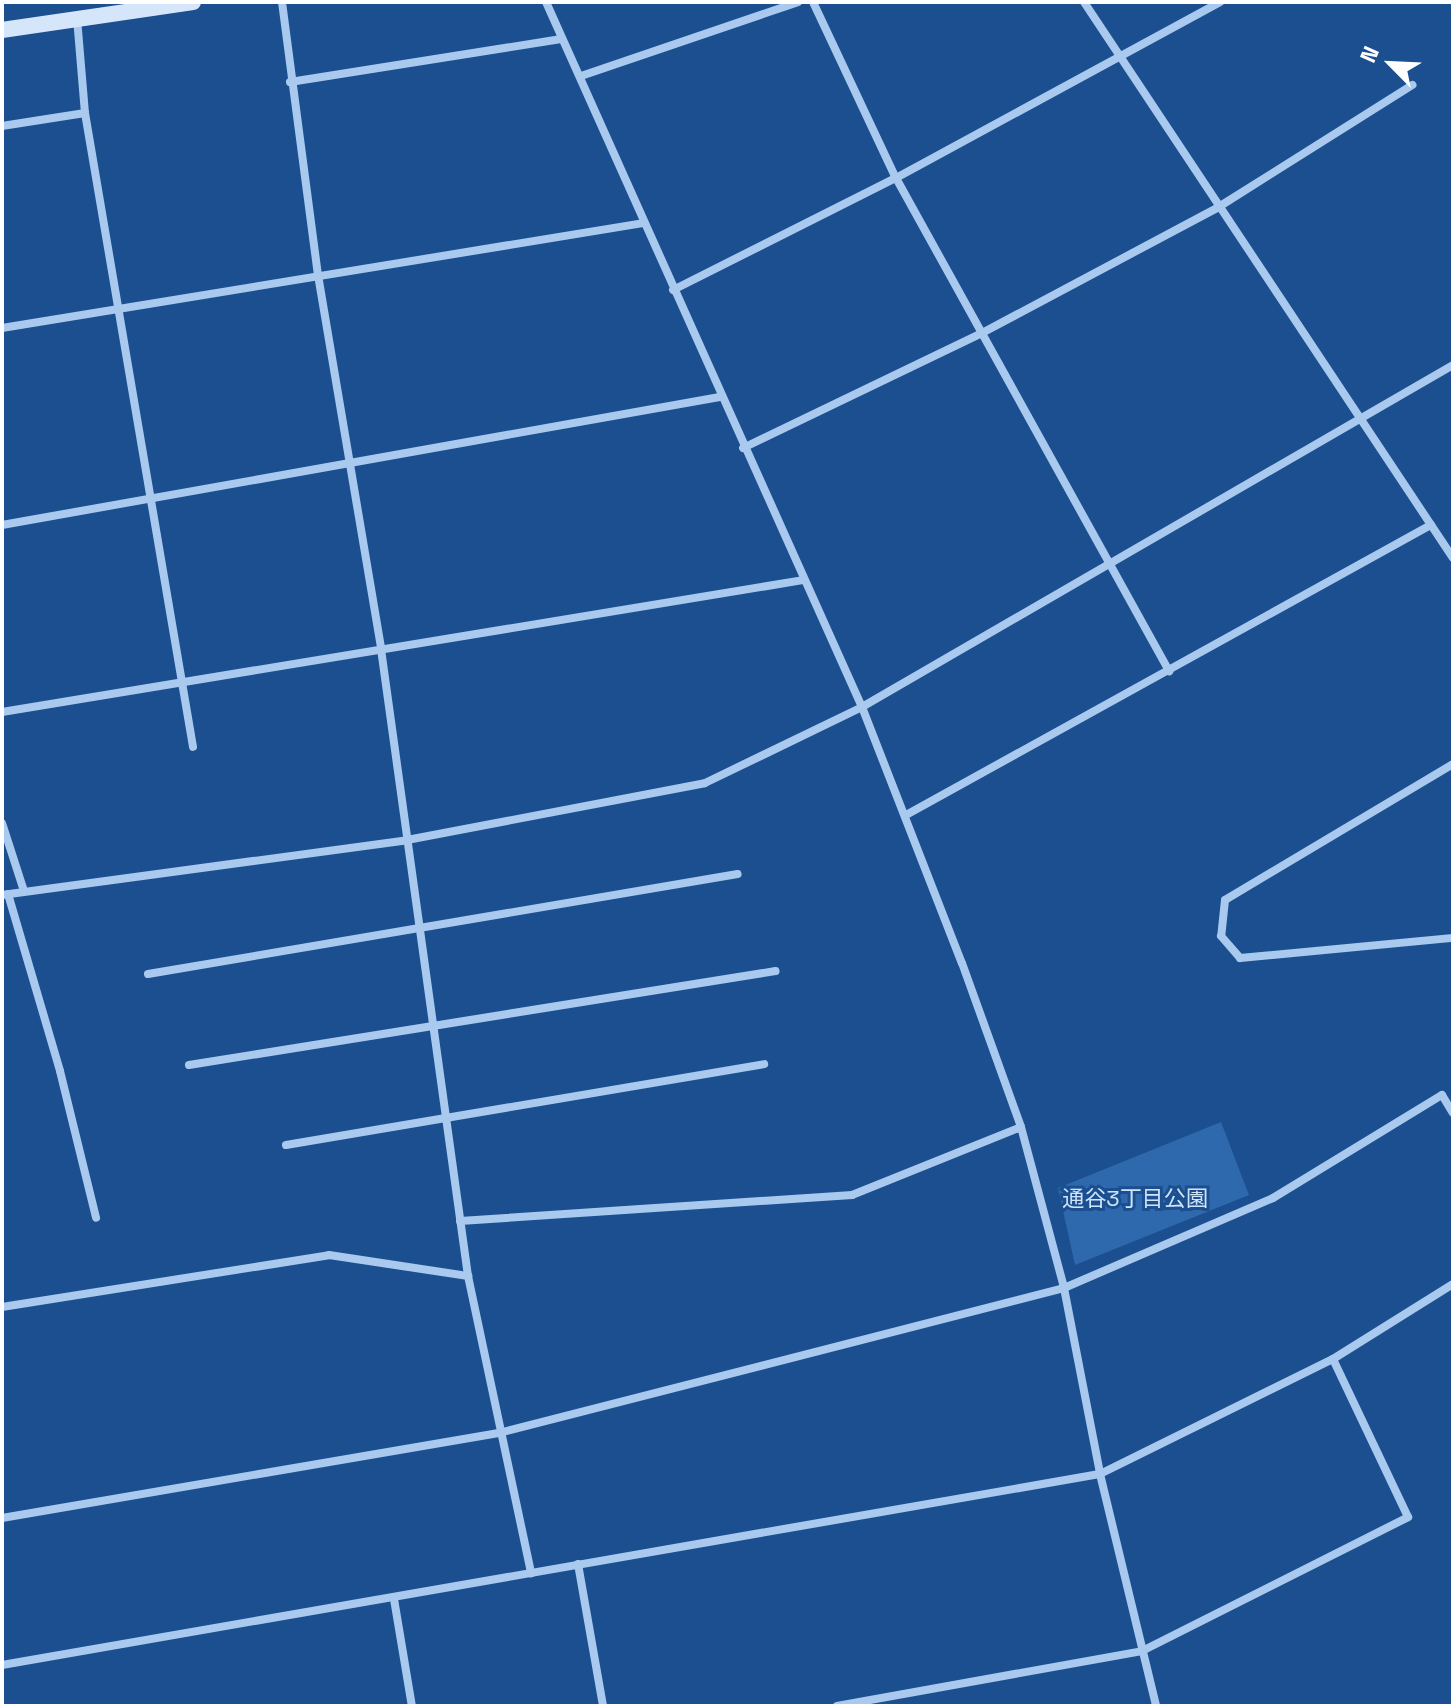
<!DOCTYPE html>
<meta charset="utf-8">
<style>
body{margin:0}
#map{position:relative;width:1455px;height:1708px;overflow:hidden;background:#1b4f8f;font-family:"Space Grotesk","Noto Sans JP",sans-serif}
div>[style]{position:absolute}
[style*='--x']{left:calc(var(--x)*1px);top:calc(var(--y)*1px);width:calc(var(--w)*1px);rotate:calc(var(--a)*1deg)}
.green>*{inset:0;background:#2e69ad}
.street>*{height:8px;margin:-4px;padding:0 4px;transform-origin:4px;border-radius:4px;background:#a9c9ee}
.secondary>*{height:16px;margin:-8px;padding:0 8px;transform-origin:8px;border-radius:8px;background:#d6e6fa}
span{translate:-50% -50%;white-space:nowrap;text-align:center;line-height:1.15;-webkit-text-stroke:6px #1b4f8f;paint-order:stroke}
.park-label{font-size:22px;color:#cfe3fa}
.frame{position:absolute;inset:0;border:4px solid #fff;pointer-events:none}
.north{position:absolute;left:1351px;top:24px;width:80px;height:80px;-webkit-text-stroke:6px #1b4f8f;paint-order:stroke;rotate:294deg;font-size:22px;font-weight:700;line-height:32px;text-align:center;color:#fff}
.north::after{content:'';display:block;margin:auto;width:28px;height:36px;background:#fff;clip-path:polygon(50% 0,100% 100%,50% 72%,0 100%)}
</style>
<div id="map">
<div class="green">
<div style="clip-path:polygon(1221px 1122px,1249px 1195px,1075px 1265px,1058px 1188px)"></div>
</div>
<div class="street">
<div style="--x:282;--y:2;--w:275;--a:82.5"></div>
<div style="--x:318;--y:275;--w:379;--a:80.4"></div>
<div style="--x:381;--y:649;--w:633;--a:82.1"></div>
<div style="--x:468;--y:1276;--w:304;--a:78"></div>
<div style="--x:546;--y:2;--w:773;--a:65.86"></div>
<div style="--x:862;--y:707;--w:275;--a:68.7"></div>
<div style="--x:962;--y:963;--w:174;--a:70.2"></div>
<div style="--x:1021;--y:1127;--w:167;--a:75"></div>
<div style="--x:1064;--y:1288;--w:189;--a:79"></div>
<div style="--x:1100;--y:1474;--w:239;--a:76.4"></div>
<div style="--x:813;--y:2;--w:195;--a:64.8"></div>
<div style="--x:896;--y:178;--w:564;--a:61.02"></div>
<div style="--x:1084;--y:2;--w:667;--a:56.43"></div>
<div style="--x:77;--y:18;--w:95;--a:85.2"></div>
<div style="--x:85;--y:113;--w:643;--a:80.33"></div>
<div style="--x:581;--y:76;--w:229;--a:-18.8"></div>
<div style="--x:290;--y:82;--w:273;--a:-9"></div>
<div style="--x:2;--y:126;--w:84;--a:-8.9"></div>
<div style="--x:673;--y:290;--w:250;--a:-26.7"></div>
<div style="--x:896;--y:178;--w:369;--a:-28.5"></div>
<div style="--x:2;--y:328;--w:651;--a:-9.29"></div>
<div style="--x:743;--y:448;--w:265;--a:-25.7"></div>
<div style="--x:982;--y:333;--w:266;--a:-28"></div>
<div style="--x:1217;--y:208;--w:231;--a:-32.2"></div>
<div style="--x:2;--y:525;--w:729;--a:-10.11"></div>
<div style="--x:2;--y:712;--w:813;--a:-9.35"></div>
<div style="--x:1453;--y:764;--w:265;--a:149.2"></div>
<div style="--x:1225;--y:900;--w:36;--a:96"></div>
<div style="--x:1221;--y:936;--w:29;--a:49"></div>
<div style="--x:1240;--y:958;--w:214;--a:-5.4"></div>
<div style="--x:906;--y:815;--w:600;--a:-28.92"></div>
<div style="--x:2;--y:823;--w:71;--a:72.1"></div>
<div style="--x:8;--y:894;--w:184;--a:73.6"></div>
<div style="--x:60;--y:1071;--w:151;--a:76.2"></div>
<div style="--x:2;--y:895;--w:409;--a:-7.7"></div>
<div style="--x:407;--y:840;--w:303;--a:-10.8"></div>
<div style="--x:705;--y:783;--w:174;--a:-25.8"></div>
<div style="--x:862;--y:707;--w:683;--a:-30.06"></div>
<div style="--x:148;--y:974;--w:598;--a:-9.62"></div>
<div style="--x:189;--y:1065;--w:594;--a:-9.1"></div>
<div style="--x:286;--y:1145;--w:485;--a:-9.6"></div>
<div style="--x:460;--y:1221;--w:393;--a:-3.8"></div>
<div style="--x:852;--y:1195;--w:182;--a:-21.9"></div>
<div style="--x:2;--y:1307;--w:331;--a:-9"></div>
<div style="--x:329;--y:1255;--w:141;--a:8.6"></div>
<div style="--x:2;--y:1518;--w:504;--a:-9.71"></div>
<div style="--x:499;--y:1433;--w:583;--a:-14.39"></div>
<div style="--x:1064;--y:1288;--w:228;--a:-23.3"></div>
<div style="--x:1273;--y:1198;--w:198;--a:-31.4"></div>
<div style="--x:1442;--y:1095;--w:21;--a:59"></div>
<div style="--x:578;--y:1564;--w:144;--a:80"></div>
<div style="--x:394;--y:1599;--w:109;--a:80.5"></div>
<div style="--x:2;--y:1665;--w:1114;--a:-9.87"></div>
<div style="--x:1100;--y:1474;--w:260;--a:-26.3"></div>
<div style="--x:1333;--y:1359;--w:142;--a:-32"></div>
<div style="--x:837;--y:1706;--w:310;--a:-10.2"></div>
<div style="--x:1142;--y:1651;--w:298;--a:-26.7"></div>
<div style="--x:1408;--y:1517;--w:175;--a:-115.4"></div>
</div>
<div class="secondary">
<div style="--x:2;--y:30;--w:193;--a:-8.3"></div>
</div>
<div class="park-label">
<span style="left:1135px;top:1199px">通谷3丁目公園</span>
</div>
<div class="frame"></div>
<div class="north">N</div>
</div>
